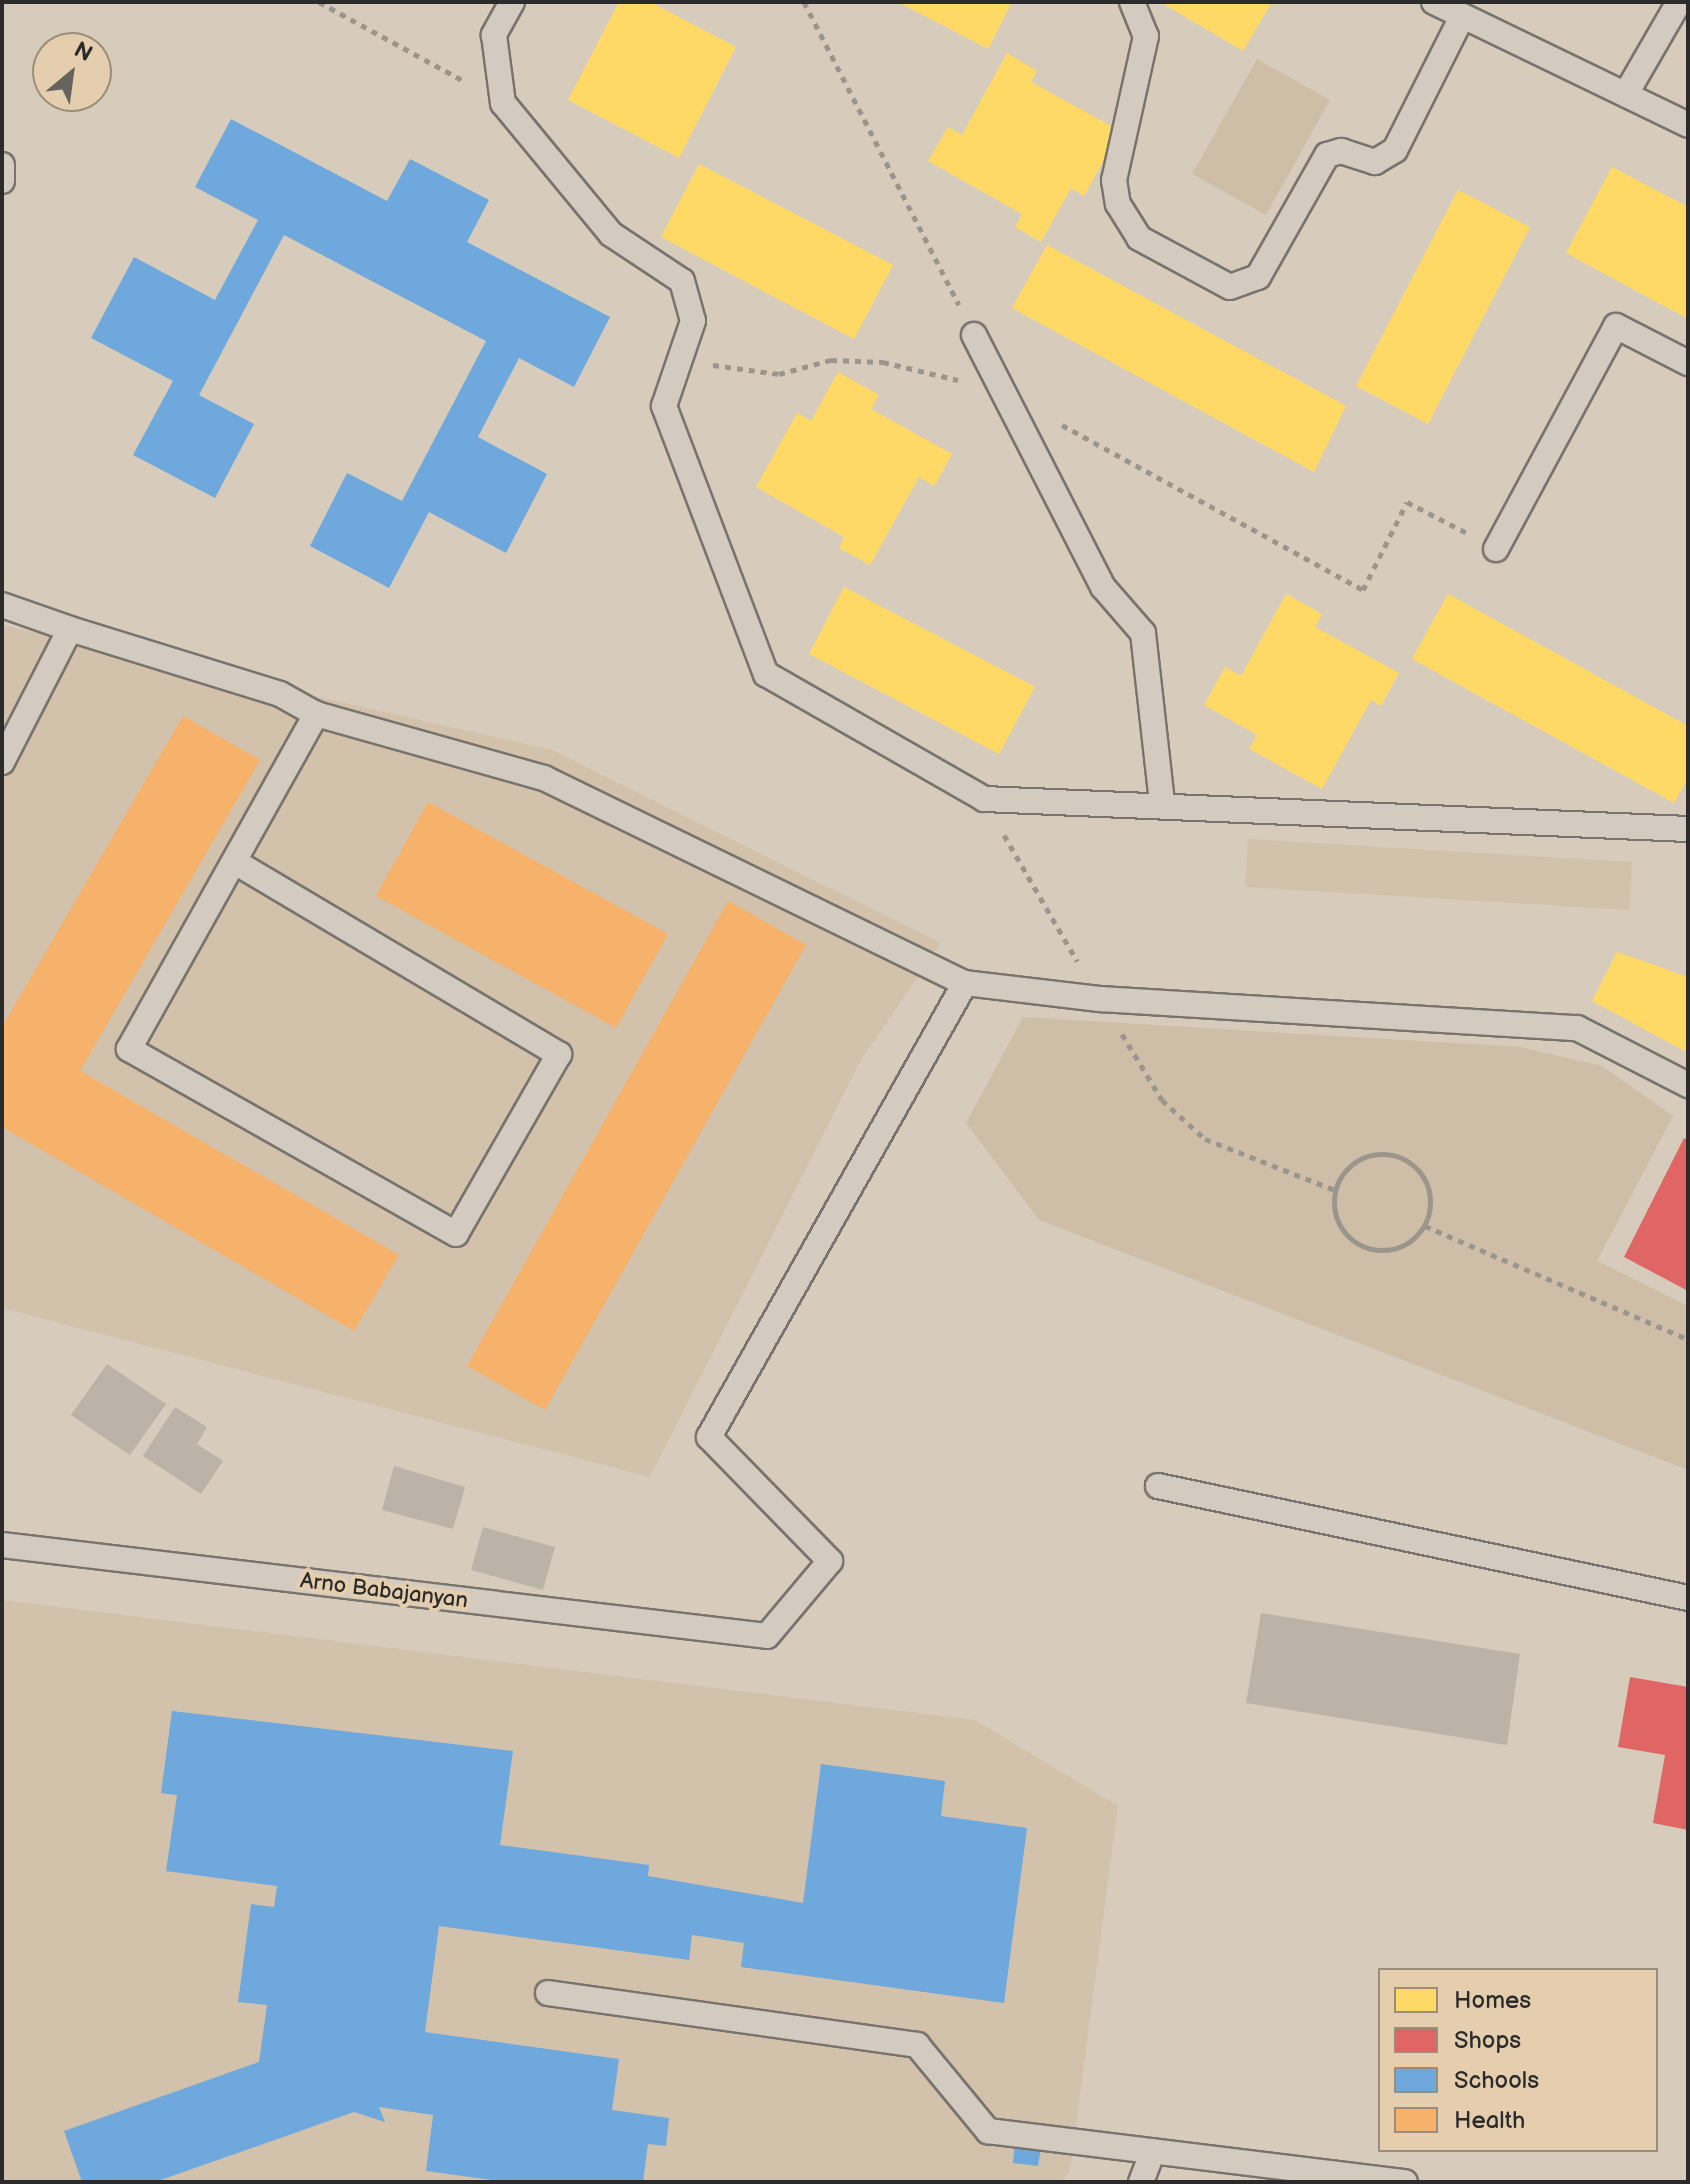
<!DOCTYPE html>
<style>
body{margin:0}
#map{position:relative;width:1690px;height:2184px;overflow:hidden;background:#d7ccbb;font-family:"Balsamiq Sans",sans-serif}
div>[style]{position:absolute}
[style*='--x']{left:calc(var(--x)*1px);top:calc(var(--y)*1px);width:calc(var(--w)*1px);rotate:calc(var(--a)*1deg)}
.built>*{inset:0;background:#d2c2ab}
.green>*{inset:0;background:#cebea8}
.homes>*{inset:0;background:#ffd966}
.shops>*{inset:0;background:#e06666}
.schools>*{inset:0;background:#6fa8dc}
.health>*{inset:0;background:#f6b26b}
.building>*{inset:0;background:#bbb3a7}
.path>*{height:5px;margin-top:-2.5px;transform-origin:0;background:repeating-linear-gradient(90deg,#9b958c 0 6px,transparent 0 12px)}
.path>.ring{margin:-2.5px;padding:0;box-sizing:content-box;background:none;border:5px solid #9b958c;border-radius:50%}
.roads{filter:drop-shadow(2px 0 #78736c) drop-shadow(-2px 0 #78736c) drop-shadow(0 2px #78736c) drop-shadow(0 -2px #78736c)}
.service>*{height:24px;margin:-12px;padding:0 12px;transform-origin:12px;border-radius:12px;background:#d3cbbf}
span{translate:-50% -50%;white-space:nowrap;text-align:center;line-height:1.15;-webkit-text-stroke:8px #e4ceae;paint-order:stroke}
.street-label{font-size:22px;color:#2b2b2b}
.frame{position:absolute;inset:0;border:4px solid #2b2b2b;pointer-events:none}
.legend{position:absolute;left:1378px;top:1968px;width:280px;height:184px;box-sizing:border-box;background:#e4ceae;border:2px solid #9a8d7a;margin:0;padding:10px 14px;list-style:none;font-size:24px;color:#2b2b2b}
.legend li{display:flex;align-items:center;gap:16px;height:40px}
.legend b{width:40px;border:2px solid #9a8d7a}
.north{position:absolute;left:32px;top:32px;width:80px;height:80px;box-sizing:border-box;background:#e4ceae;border:2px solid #9a8d7a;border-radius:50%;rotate:29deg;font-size:22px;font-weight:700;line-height:32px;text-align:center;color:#2b2b2b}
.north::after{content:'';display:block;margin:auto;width:28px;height:36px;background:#67635d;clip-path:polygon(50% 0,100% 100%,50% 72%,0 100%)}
</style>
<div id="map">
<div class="built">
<div style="clip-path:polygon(2px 625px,552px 750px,941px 943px,861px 1060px,650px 1477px,2px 1308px)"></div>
<div style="clip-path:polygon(1248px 839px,1632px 862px,1630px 910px,1245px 887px)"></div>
<div style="clip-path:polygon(2px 1600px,975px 1720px,1118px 1806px,1070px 2171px,1061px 2182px,2px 2182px)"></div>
</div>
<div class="green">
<div style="clip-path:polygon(1257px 59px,1330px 100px,1266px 215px,1192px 174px)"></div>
<div style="clip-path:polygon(1023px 1017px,1521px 1047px,1602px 1066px,1673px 1116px,1597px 1261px,1688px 1306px,1688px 1470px,1039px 1220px,966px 1123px)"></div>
</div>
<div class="homes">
<div style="clip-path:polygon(619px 2px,650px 2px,736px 47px,679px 158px,568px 100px)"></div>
<div style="clip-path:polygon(898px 2px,1012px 2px,988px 49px)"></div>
<div style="clip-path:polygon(1160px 2px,1272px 2px,1243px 51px)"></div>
<div style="clip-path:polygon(1007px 53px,1037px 71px,1031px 82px,1120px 131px,1084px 196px,1071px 188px,1041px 242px,1015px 227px,1022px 214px,928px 161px,948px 127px,962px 135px)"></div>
<div style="clip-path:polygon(699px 164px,893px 265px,854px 339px,661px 237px)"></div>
<div style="clip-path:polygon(1612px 167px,1688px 207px,1688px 319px,1566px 253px)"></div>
<div style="clip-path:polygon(1458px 190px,1530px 227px,1428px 424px,1356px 386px)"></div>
<div style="clip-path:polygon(1047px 245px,1346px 406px,1314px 472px,1012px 308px)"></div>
<div style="clip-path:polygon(838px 372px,879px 395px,871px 409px,952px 454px,934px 486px,919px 477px,870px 565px,839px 548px,844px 537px,756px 487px,797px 413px,811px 421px)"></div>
<div style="clip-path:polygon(844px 587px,1035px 687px,999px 754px,809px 654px)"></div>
<div style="clip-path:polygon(1286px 594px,1322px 614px,1315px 627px,1399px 673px,1381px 706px,1371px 700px,1322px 789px,1249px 749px,1257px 735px,1204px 705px,1225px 667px,1241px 676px)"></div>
<div style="clip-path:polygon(1448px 594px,1688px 726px,1688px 778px,1674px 803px,1412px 659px)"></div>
<div style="clip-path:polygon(1617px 952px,1688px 977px,1688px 1053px,1592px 1001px)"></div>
</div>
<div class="shops">
<div style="clip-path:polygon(1684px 1138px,1688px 1140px,1688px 1291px,1624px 1257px)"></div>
<div style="clip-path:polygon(1630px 1677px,1688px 1687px,1688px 1830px,1653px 1823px,1665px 1755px,1618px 1747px)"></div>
</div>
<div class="schools">
<div style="clip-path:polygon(231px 119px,387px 201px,410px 159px,489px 200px,467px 242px,610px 317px,574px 387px,519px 358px,478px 437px,547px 474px,506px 553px,429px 512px,389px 588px,310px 546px,347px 473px,402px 501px,486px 341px,284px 235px,199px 395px,254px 424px,215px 498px,133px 455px,173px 381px,91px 338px,134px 257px,215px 300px,258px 220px,195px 187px)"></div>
<div style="clip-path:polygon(172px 1711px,513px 1751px,500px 1845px,649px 1865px,648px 1876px,803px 1903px,821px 1764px,945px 1781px,941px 1816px,1027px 1828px,1004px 2003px,741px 1967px,744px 1943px,692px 1935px,689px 1960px,439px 1926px,425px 2032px,619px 2059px,612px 2110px,669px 2118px,666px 2146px,648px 2144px,643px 2182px,506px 2182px,426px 2171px,433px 2115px,379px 2107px,385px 2122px,354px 2112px,155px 2182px,82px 2182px,64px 2131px,259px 2062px,267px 2005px,238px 2002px,251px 1904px,274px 1907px,277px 1886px,166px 1871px,177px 1795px,161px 1793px)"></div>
<div style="clip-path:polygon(1015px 2140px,1042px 2142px,1038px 2166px,1013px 2163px)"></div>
</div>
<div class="health">
<div style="clip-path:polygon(183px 716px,260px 760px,80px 1071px,399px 1255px,354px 1331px,2px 1127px,2px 1027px)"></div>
<div style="clip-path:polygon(428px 802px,668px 934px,616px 1028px,376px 896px)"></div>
<div style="clip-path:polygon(728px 901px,806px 945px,545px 1410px,467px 1366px)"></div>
</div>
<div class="building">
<div style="clip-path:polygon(107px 1364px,166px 1404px,130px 1455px,71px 1415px)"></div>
<div style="clip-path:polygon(175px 1407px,207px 1427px,197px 1444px,223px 1461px,201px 1494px,143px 1456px)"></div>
<div style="clip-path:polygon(394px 1466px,465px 1487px,453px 1529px,382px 1510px)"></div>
<div style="clip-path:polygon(483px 1527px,555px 1547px,543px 1590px,471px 1570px)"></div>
<div style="clip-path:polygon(1261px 1613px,1520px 1654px,1507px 1745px,1246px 1703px)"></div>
</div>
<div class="path">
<div style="--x:319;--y:2;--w:165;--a:28.6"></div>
<div style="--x:804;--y:2;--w:340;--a:62.9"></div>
<div style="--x:713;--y:365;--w:67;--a:7.8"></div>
<div style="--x:779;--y:374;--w:54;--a:-15.1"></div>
<div style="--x:831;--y:360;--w:52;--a:2.2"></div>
<div style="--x:883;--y:362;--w:77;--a:13.5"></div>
<div style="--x:1062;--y:425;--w:343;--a:28.7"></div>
<div style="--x:1363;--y:590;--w:98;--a:-63.4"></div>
<div style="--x:1407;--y:502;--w:68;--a:27.3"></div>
<div style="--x:1004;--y:835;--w:146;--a:59.9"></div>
<div style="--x:1122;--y:1034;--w:77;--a:58.8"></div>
<div style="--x:1162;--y:1100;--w:58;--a:42.2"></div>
<div style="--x:1205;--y:1139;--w:140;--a:21.4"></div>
<div class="ring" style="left:1334px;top:1154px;width:91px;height:91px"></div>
<div style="--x:1425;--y:1226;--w:286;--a:23.3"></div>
</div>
<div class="roads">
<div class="service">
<div style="--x:512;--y:2;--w:38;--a:119"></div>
<div style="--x:494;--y:35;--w:69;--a:82.5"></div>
<div style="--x:503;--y:103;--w:170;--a:50.5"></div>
<div style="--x:611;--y:234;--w:85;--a:33.5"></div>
<div style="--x:682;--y:281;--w:41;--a:74.6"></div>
<div style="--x:693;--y:321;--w:90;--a:108.8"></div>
<div style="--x:664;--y:406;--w:287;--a:69.2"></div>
<div style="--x:766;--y:674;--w:251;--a:29.8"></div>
<div style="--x:984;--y:799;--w:705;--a:2.44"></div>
<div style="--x:1132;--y:2;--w:37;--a:68"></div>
<div style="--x:1146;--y:36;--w:148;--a:102.5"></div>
<div style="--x:1114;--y:180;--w:24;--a:81"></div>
<div style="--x:1118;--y:204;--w:40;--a:58"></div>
<div style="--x:1139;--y:238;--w:103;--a:28.3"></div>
<div style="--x:1230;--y:287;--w:30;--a:-20"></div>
<div style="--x:1258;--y:277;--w:140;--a:-60.5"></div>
<div style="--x:1327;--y:155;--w:15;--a:-16"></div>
<div style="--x:1341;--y:151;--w:36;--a:18"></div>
<div style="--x:1375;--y:162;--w:23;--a:-31"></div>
<div style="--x:1395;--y:150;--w:147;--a:-63.3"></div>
<div style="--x:1434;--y:2;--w:282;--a:25.8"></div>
<div style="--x:1627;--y:92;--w:104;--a:-60"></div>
<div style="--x:2;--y:165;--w:16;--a:90"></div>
<div style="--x:974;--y:335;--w:283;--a:62.9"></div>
<div style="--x:1103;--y:587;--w:61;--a:49"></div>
<div style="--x:1143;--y:633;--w:170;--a:83.6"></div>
<div style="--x:1496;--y:549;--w:253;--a:-61.7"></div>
<div style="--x:1616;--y:326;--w:81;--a:27.2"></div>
<div style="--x:2;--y:605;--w:72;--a:19.4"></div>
<div style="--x:2;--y:762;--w:149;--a:-62.9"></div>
<div style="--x:70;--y:629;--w:220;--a:17.2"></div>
<div style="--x:280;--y:694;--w:41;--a:29.1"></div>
<div style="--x:316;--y:714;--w:237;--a:15.7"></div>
<div style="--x:544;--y:778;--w:468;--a:26"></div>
<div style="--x:965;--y:983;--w:136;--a:6.8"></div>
<div style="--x:1100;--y:999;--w:478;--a:3.5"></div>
<div style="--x:1577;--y:1028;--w:125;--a:27.2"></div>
<div style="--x:235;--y:862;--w:377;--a:30.7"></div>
<div style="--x:559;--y:1054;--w:207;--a:119.8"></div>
<div style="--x:456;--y:1234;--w:376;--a:-150.5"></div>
<div style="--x:129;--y:1049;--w:384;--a:-60.8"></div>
<div style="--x:1158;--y:1486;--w:542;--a:11.93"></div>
<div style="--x:2;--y:1545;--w:770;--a:6.78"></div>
<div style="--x:767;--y:1636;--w:98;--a:-50"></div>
<div style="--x:830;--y:1561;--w:173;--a:-134.3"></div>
<div style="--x:709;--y:1437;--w:521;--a:-60.58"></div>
<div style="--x:548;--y:1993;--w:373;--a:8"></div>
<div style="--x:917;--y:2045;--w:112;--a:50.5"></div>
<div style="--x:988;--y:2131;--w:420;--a:7"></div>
<div style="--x:1141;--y:2182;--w:33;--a:-69"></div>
</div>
</div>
<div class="street-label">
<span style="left:384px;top:1591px;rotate:7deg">Arno Babajanyan</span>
</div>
<div class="frame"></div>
<ul class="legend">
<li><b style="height:22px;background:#ffd966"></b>Homes</li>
<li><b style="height:22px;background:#e06666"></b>Shops</li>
<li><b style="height:22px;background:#6fa8dc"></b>Schools</li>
<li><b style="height:22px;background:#f6b26b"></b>Health</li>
</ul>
<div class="north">N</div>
</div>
